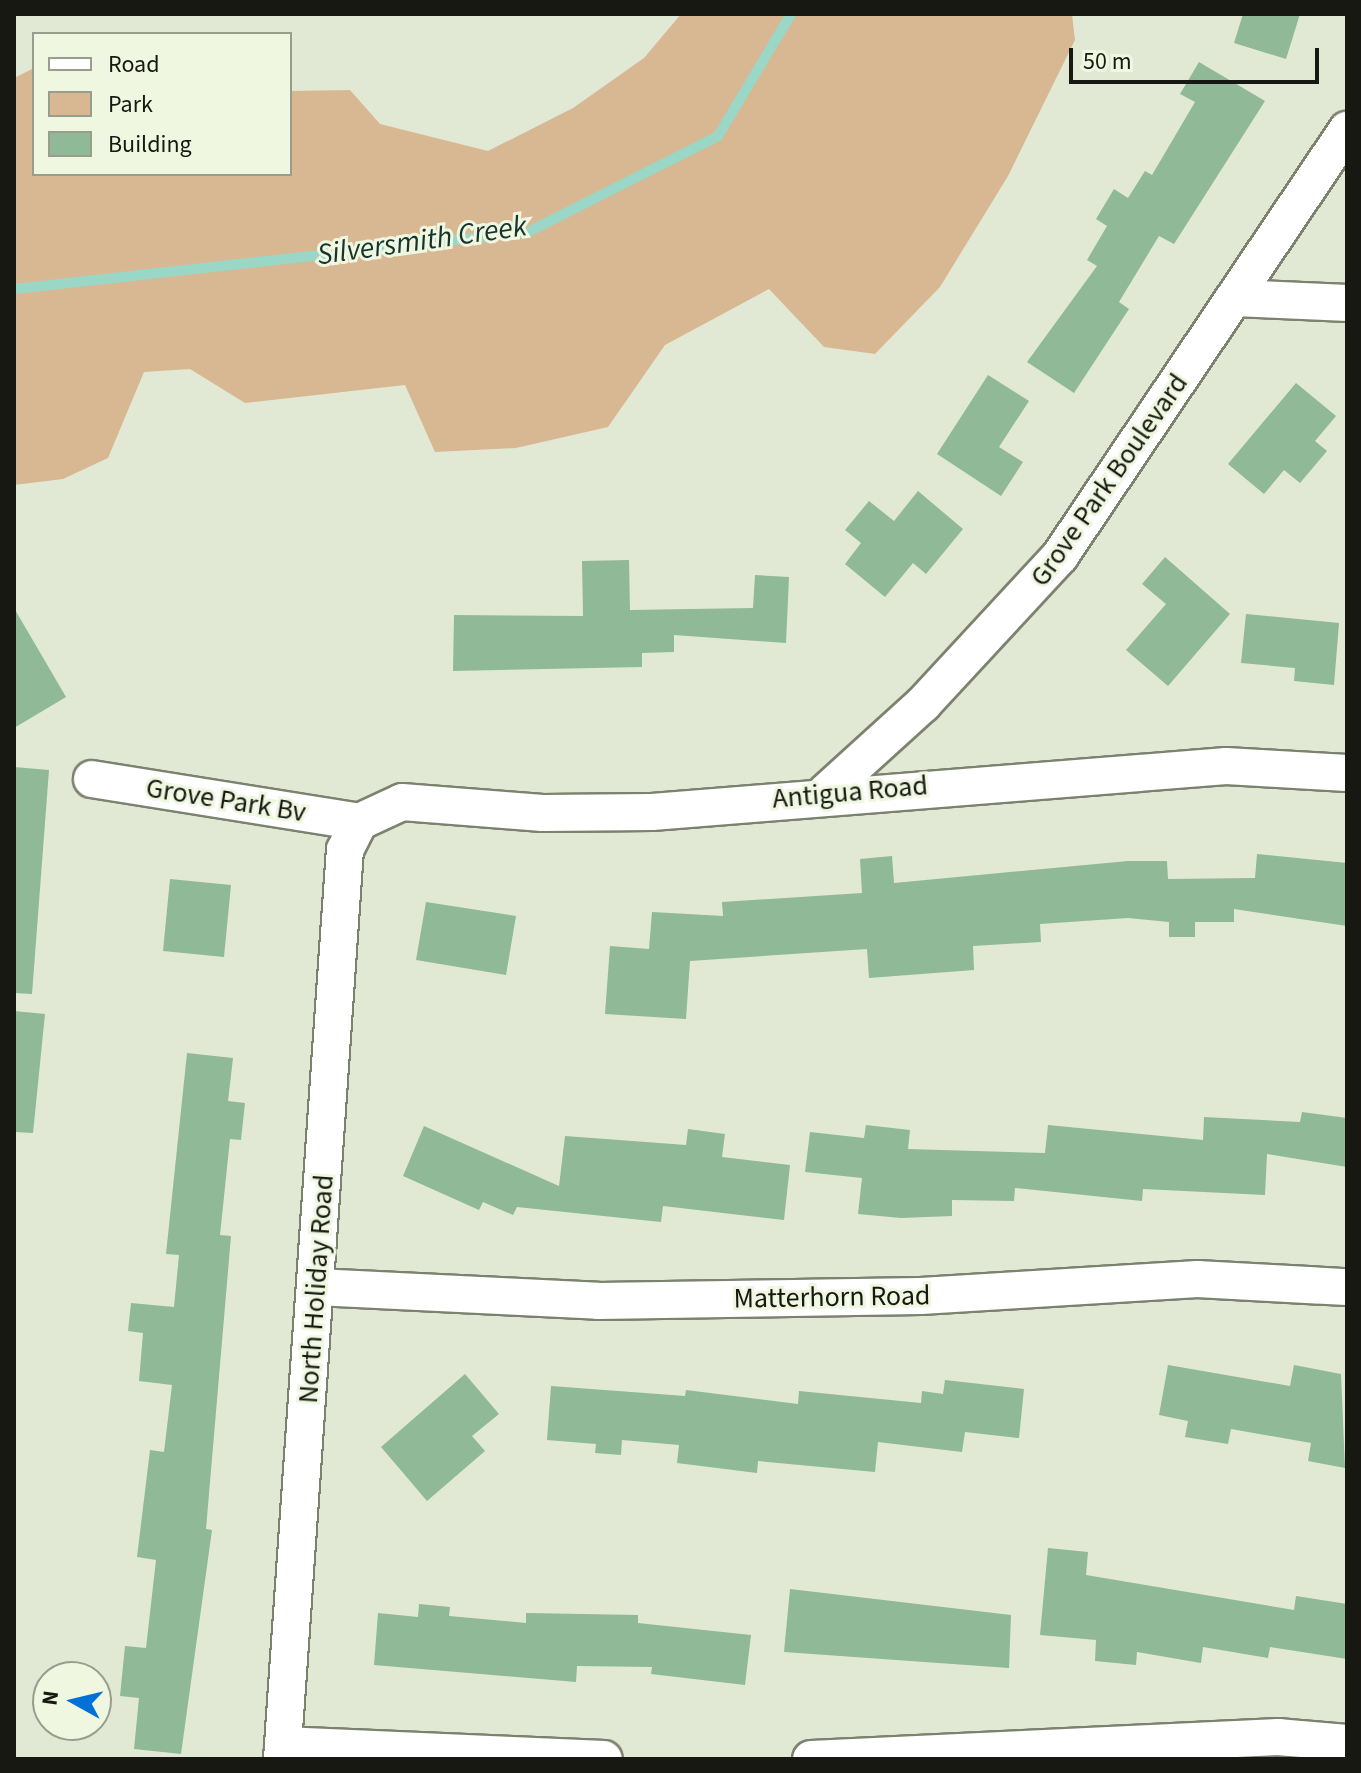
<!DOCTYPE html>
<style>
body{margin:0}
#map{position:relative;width:1361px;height:1773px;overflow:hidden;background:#e1e9d4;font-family:"Source Sans 3",sans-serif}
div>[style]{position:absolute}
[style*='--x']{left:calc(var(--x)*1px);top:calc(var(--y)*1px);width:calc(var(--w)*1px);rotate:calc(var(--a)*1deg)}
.green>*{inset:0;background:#d8b893}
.stream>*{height:10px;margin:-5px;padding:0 5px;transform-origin:5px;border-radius:5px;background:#9ad7c7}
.building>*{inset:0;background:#8fb997}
.roads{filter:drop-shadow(2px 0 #7b826e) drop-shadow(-2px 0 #7b826e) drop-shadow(0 2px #7b826e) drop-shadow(0 -2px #7b826e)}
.minor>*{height:36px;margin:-18px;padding:0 18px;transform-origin:18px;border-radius:18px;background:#fff}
span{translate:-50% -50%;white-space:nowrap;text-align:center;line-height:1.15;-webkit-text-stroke:6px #eff7e1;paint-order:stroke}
.street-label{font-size:28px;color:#161811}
.water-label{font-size:30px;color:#16342d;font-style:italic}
.frame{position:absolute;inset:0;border:16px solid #161811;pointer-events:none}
.legend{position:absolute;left:32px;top:32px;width:260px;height:144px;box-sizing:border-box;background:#eff7e1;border:2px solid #989e8e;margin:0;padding:10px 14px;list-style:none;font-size:24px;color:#161811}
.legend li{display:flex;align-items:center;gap:16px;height:40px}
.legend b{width:40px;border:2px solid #989e8e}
.north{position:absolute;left:32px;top:1661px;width:80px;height:80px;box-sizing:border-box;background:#eff7e1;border:2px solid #989e8e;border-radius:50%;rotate:278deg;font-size:22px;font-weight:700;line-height:32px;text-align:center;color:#161811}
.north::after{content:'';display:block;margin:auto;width:28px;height:36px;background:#0171d8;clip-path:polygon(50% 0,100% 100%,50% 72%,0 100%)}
.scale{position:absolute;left:1069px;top:48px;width:250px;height:36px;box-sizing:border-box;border:4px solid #161811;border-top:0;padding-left:10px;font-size:24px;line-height:28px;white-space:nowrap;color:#161811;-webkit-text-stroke:6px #eff7e1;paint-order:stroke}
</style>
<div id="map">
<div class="green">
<div style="clip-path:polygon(681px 14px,1072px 14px,1075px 40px,1008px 176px,940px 287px,875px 354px,824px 347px,769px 289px,665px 345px,608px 427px,516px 448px,435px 452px,405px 385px,245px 403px,190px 369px,144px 372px,108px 458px,63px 479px,14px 485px,14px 78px,34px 68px,34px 174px,290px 174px,290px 91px,350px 90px,380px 124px,488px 151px,573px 108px,644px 58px)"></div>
</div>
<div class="stream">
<div style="--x:14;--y:289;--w:517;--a:-6.33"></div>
<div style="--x:528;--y:232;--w:213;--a:-26.8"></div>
<div style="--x:718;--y:136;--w:142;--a:-59.1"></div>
</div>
<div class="building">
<div style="clip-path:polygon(1243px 14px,1300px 14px,1286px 59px,1234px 43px)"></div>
<div style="clip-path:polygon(1199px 62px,1265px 101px,1174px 244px,1159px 236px,1119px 302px,1129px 309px,1074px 393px,1027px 362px,1097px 266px,1087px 260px,1107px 226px,1096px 219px,1114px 189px,1128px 198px,1145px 171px,1152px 175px,1195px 102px,1180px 94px)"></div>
<div style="clip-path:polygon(988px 375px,1029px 401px,999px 447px,1023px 462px,1001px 496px,937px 454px)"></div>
<div style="clip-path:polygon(1296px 383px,1336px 416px,1315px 441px,1327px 451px,1300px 483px,1284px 470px,1264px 494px,1228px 464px)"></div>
<div style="clip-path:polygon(918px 491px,963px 529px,926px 574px,913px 563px,885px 597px,845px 564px,861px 543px,845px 530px,869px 501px,894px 521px)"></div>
<div style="clip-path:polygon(1165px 557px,1230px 614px,1168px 686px,1126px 650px,1166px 604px,1142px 584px)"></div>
<div style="clip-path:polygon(629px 560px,630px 610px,753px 608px,755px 575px,789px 577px,786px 643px,674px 635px,674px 652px,642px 653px,642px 667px,453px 671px,454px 615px,583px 616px,582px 561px)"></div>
<div style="clip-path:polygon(14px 608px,66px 697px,14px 728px)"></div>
<div style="clip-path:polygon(1246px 614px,1339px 623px,1334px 685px,1294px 681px,1295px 668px,1241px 663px)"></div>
<div style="clip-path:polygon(14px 767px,49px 770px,32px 994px,14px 993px)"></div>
<div style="clip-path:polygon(1257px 854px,1347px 863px,1347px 926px,1234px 909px,1234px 922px,1195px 922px,1195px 937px,1169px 937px,1169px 922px,1128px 918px,1040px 924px,1041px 942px,973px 946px,974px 970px,869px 978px,867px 949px,690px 961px,686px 1019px,605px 1014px,610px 946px,649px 949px,652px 912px,723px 916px,722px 902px,862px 893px,860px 859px,892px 856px,894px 883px,1128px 861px,1167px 861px,1168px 879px,1255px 878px)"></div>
<div style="clip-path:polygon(170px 879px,231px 885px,224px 957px,163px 951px)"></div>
<div style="clip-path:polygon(426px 902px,516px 916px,506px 975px,416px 960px)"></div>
<div style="clip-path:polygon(14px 1011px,45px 1014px,33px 1133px,14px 1132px)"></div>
<div style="clip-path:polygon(187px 1053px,233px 1058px,228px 1101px,245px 1103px,241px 1140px,230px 1139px,220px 1235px,231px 1236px,206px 1529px,212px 1530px,181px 1754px,134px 1749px,139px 1698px,120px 1696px,125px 1646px,146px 1648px,156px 1560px,137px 1557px,150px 1450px,164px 1452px,172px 1385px,139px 1381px,143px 1333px,128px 1331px,131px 1303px,174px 1307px,179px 1255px,166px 1254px)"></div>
<div style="clip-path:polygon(1302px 1112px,1347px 1118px,1347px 1167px,1267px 1154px,1265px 1195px,1143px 1189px,1142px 1201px,1015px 1188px,1014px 1201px,952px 1200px,952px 1216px,901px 1218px,858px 1214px,862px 1178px,805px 1172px,810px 1132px,864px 1138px,866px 1125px,910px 1130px,908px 1149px,1045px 1153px,1048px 1125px,1203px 1140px,1204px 1117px,1300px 1122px)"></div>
<div style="clip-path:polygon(424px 1126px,559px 1186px,565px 1136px,686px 1145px,688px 1129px,725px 1134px,722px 1157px,790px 1165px,784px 1220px,663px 1206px,661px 1222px,517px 1207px,513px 1215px,483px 1202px,479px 1210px,403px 1176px)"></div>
<div style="clip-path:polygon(1168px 1365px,1290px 1386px,1294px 1365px,1341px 1374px,1345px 1468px,1308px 1461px,1311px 1443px,1231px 1429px,1228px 1444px,1185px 1437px,1188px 1421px,1159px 1415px)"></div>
<div style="clip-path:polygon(465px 1374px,499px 1414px,472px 1436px,485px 1451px,427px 1501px,381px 1447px)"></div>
<div style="clip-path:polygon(945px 1380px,1024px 1389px,1019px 1438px,965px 1432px,962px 1452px,878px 1442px,875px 1472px,758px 1461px,757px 1473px,677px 1463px,679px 1445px,622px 1440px,621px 1455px,595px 1453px,596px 1444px,547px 1440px,551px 1386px,685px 1396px,686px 1390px,798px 1404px,799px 1391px,921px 1403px,922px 1391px,943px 1394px)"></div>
<div style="clip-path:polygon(1048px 1548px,1088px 1552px,1086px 1575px,1294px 1610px,1296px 1596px,1347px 1604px,1347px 1659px,1270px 1647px,1268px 1658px,1203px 1647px,1201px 1663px,1137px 1652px,1136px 1665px,1095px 1661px,1096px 1640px,1040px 1635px)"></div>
<div style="clip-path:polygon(790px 1589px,1011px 1615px,1009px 1668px,784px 1652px)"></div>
<div style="clip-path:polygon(419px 1604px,450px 1607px,449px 1616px,526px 1623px,526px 1613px,638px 1615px,638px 1623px,751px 1635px,745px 1685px,651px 1674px,652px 1667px,577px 1666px,576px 1682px,374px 1665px,378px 1613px,418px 1617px)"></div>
</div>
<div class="roads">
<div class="minor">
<div style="--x:1236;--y:298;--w:111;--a:2.6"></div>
<div style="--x:92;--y:779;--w:270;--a:9.1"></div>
<div style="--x:826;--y:792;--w:131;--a:-42.2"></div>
<div style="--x:923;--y:704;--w:202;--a:-47.2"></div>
<div style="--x:1060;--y:556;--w:514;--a:-56.03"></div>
<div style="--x:316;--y:1287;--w:282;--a:2.8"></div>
<div style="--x:598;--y:1301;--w:323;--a:-0.9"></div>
<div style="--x:921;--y:1296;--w:277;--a:-3.5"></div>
<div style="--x:1197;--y:1279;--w:150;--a:3.1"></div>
<div style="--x:283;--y:1745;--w:321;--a:2.5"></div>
<div style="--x:282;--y:1759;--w:911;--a:-86.04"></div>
<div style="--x:345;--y:850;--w:31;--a:-63"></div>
<div style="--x:359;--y:822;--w:47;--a:-24.9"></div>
<div style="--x:402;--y:802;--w:141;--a:4.5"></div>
<div style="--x:543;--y:813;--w:109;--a:-0.5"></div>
<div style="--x:652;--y:812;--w:576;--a:-4.58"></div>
<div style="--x:1226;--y:766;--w:121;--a:3.3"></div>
<div style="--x:811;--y:1759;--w:468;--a:-2.7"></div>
<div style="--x:1278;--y:1737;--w:69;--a:5"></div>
</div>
</div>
<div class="street-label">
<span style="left:1109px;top:480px;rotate:-55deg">Grove Park Boulevard</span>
<span style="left:850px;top:792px;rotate:-5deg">Antigua Road</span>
<span style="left:226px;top:800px;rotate:9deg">Grove Park Bv</span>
<span style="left:316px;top:1289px;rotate:-86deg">North Holiday Road</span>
<span style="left:832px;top:1297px;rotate:-1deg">Matterhorn Road</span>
</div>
<div class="water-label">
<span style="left:422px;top:241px;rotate:-8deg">Silversmith Creek</span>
</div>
<div class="frame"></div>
<ul class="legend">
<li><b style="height:10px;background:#fff"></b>Road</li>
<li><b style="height:22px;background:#d8b893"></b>Park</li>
<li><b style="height:22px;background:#8fb997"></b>Building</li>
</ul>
<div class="north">N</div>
<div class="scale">50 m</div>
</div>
